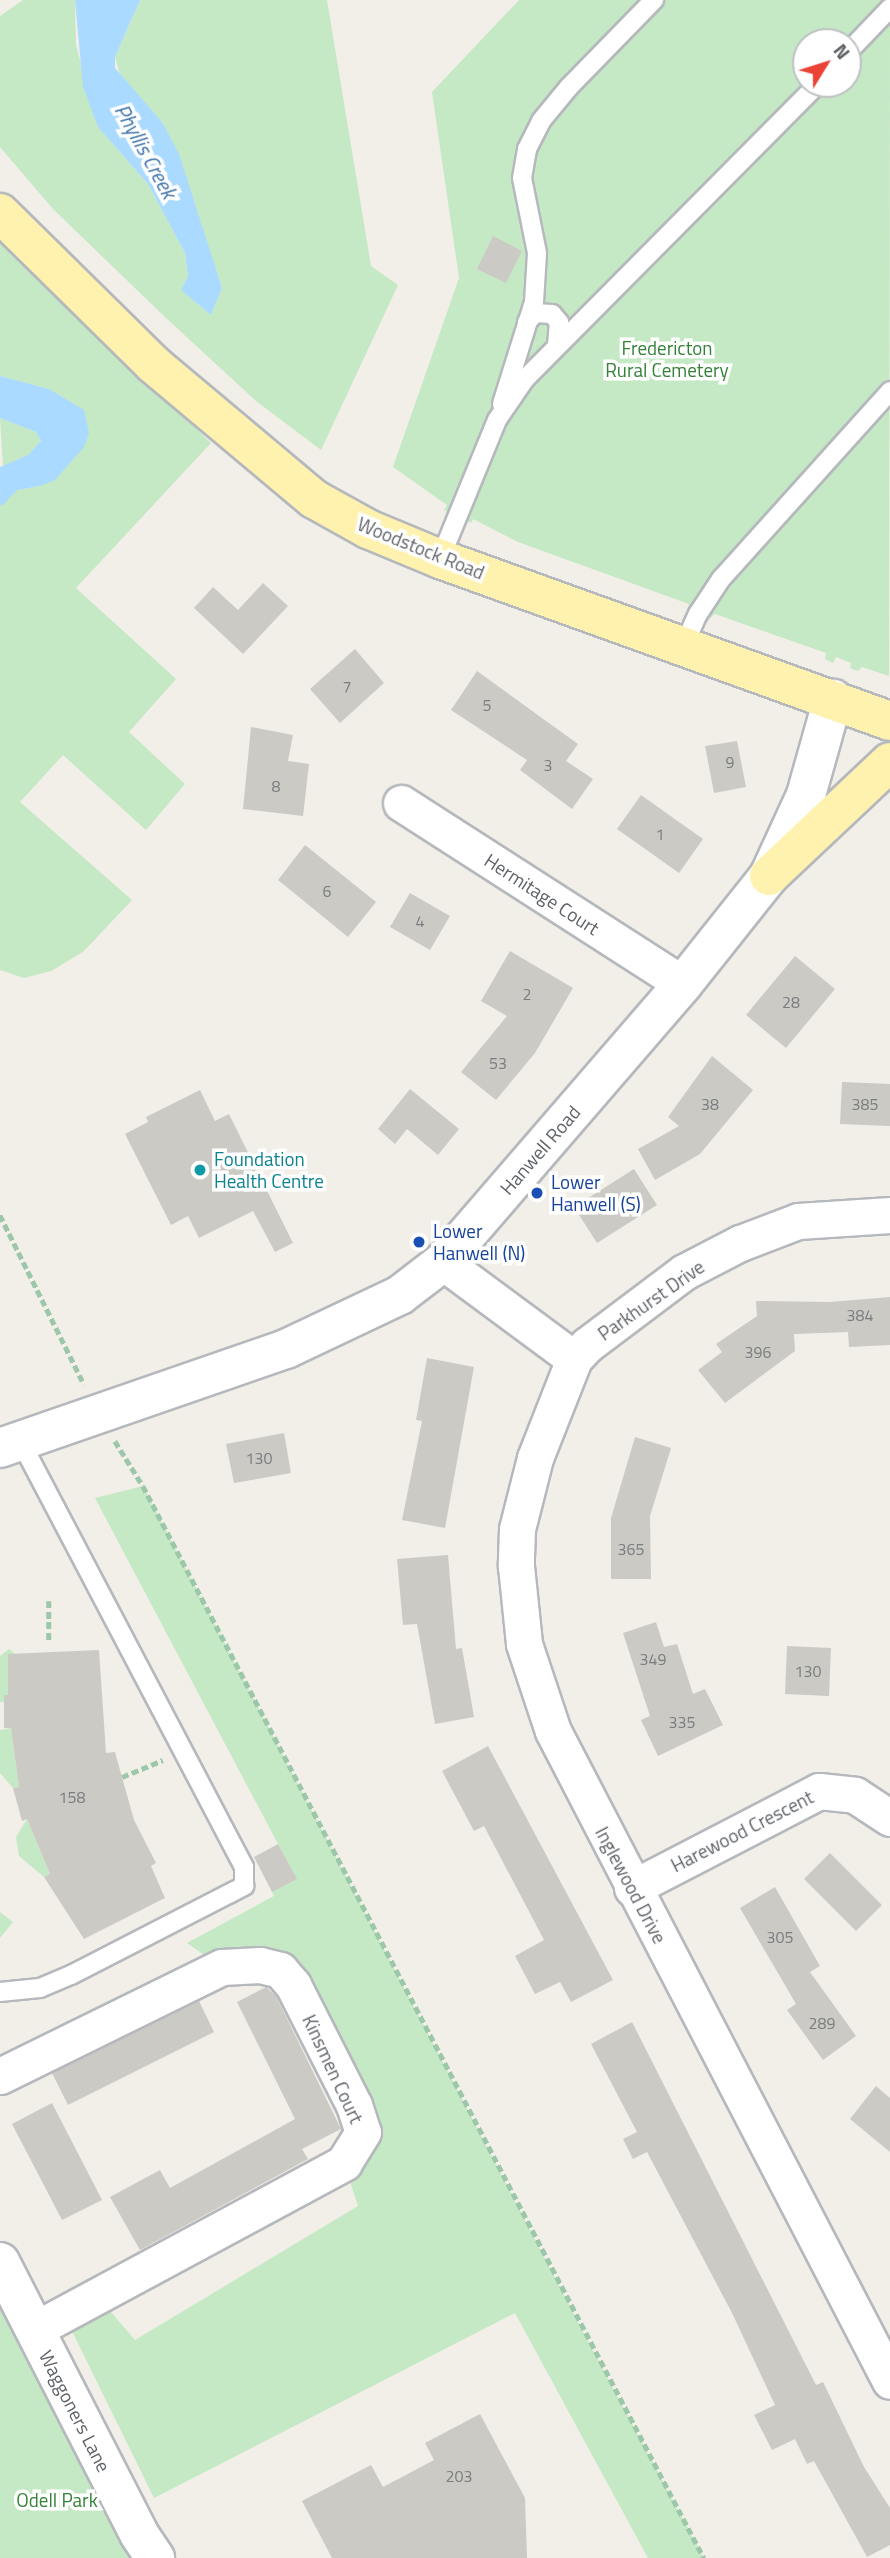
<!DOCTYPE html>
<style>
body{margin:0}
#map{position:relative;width:890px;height:2558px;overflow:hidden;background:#f1efe8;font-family:"Titillium Web",sans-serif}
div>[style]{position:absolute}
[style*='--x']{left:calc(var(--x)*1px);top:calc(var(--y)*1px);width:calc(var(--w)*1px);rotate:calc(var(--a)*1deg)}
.green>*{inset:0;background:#c5e8c5}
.water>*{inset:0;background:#aadaff}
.stream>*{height:9px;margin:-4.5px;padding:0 4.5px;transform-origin:4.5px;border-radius:4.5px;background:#aadaff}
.building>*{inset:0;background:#cccac5}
.path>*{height:4.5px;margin-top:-2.25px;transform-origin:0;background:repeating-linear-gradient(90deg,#9cc7a9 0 7px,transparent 0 10.5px)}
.roads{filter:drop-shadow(2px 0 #b5b8bc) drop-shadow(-2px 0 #b5b8bc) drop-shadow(0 2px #b5b8bc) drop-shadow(0 -2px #b5b8bc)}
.service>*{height:18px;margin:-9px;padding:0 9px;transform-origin:9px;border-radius:9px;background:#fff}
.minor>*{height:35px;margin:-17.5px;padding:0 17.5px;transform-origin:17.5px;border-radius:17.5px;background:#fff}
.tertiary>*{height:38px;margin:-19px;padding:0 19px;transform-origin:19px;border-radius:19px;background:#fff}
.secondary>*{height:38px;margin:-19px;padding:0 19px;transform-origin:19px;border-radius:19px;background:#fff}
.primary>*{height:38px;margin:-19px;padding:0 19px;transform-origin:19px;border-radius:19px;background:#fff2af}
.dots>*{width:19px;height:19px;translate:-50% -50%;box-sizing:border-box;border:4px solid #fff;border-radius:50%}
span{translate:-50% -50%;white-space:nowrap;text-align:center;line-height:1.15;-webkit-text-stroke:7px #fff;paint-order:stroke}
.number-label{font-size:16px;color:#7a7d7f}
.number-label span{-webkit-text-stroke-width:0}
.park-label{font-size:19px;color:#348238}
.street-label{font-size:19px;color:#5f6368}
.culture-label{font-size:19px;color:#0d838f}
.left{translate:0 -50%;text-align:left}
.transit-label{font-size:19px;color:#164399}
.water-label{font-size:21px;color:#4174aa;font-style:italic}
.north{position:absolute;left:792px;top:28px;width:70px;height:70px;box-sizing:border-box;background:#fff;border:2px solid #bfc1c3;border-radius:50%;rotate:52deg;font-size:19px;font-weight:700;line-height:28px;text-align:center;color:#5f6368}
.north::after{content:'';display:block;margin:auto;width:24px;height:32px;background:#ea4335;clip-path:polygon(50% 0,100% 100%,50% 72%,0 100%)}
</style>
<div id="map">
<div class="green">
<div style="clip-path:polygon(23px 0,75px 0,76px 45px,98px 127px,148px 184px,185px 253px,188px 276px,181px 290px,211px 315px,222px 288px,162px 122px,121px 79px,115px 57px,140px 0,327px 0,371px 266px,398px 285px,321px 450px,256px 401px,166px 318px,53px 209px,0 147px,0 16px)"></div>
<div style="clip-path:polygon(evenodd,519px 0,890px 0,889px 676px,862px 667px,858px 671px,850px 668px,851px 663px,836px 657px,833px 663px,825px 659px,826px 653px,715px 614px,709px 619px,688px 610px,689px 604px,518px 542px,473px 519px,471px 523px,444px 510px,447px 505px,393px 467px,459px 278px,432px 92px,519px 0,806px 42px,848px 42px,848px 84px,806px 84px,806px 42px)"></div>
<div style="clip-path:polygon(0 236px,211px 443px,76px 588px,176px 679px,129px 732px,185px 784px,146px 830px,63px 755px,20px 802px,132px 900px,83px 952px,51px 971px,24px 978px,0 970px,0 493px,40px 486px,49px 389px,0 376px)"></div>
<div style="clip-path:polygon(0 418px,36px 432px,41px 441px,28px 455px,3px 467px)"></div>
<div style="clip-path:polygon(143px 1486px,590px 2345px,704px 2558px,648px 2558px,515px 2313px,154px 2498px,64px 2315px,98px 2297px,135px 2340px,358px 2206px,344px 2163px,356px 2150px,293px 1985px,222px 1967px,187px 1943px,274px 1896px,272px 1892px,296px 1878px,95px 1498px)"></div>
<div style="clip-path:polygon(9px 1649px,15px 1654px,8px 1654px,8px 1695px,4px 1702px,0 1702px,0 1656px)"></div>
<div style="clip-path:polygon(11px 1728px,19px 1787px,13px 1788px,0 1773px,0 1730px)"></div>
<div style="clip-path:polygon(27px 1819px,50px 1874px,44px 1877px,19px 1856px,16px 1837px)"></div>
<div style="clip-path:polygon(0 1912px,13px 1922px,0 1938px)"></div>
<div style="clip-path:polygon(0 2262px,155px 2558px,0 2558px)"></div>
</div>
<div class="water">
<div style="clip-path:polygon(75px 0,140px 0,115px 57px,115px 68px,162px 122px,179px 154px,222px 288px,211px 315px,181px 290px,188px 276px,185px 253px,148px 184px,98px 127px,83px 87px)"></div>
<div style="clip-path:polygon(0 376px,49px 389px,84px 410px,89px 433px,84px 447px,55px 480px,40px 486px,0 493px,0 467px,28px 455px,41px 441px,36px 432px,0 418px)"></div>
</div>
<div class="stream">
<div style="--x:0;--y:500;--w:21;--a:-45"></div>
</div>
<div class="building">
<div style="clip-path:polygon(493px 236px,522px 251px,506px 283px,477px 269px)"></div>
<div style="clip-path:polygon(263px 583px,288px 606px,243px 654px,194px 608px,213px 587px,238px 610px)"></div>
<div style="clip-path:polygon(355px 649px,384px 683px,340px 723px,310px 689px)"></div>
<div style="clip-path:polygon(477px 671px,578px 744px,566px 761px,593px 779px,572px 809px,520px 770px,527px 760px,451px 710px)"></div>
<div style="clip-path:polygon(251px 727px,293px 735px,288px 761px,309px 764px,303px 816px,243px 809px)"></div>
<div style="clip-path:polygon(737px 741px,746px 787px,714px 793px,705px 746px)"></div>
<div style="clip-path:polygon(641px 795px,703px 839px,679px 873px,617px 829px)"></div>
<div style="clip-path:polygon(305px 845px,376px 902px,348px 937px,278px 880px)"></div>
<div style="clip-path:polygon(410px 893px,450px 916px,430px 950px,390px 927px)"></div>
<div style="clip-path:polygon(510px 951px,573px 988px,535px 1053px,496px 1100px,461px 1072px,507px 1016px,481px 1001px)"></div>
<div style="clip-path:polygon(795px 956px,835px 989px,786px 1048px,746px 1015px)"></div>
<div style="clip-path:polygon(712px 1056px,753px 1090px,700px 1154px,655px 1180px,638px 1149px,679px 1126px,668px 1117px)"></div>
<div style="clip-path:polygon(842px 1082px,890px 1084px,890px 1126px,840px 1124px)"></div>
<div style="clip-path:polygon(410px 1089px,459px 1129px,438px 1155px,407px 1129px,395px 1144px,378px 1129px)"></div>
<div style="clip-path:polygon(200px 1090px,215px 1121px,229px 1114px,293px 1243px,275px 1252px,253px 1211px,199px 1238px,188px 1216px,171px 1225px,125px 1134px,148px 1122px,146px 1117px)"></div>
<div style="clip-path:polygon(634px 1169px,657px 1205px,597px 1243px,574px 1207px)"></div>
<div style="clip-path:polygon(890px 1297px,890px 1345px,849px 1347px,848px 1332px,794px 1334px,795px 1351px,725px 1403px,698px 1370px,722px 1352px,716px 1344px,757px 1316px,756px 1301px,830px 1302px)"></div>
<div style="clip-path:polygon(427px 1358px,474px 1367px,445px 1528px,402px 1520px,422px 1421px,416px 1420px)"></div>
<div style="clip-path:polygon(284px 1433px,291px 1473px,234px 1483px,226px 1444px)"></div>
<div style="clip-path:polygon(635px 1437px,671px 1448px,650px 1516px,651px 1579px,611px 1579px,611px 1518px)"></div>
<div style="clip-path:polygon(448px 1555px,456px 1649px,462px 1648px,474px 1717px,435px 1724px,417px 1624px,403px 1625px,397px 1559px)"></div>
<div style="clip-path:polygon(656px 1622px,664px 1647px,677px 1644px,693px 1694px,705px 1689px,723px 1725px,658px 1756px,641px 1720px,650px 1716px,623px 1633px)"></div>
<div style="clip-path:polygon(787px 1646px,831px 1648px,829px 1696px,785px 1694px)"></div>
<div style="clip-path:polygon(99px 1650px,106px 1753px,115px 1752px,134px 1820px,156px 1863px,151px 1866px,165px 1898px,84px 1939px,44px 1877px,50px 1874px,27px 1819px,22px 1821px,13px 1788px,19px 1787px,11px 1728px,4px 1728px,4px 1695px,8px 1695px,8px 1654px)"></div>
<div style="clip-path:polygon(488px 1746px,613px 1980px,571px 2002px,560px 1982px,535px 1994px,515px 1956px,544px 1940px,484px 1826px,474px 1831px,442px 1771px)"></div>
<div style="clip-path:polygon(278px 1844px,297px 1879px,272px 1892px,254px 1857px)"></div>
<div style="clip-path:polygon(830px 1853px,882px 1905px,856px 1931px,804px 1879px)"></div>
<div style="clip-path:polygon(775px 1887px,820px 1966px,810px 1972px,856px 2036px,823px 2060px,787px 2010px,796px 2004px,740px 1908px)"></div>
<div style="clip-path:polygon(266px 1987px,276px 1996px,341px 2129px,302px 2149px,308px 2159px,140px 2250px,110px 2197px,160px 2170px,170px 2188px,295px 2119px,237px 2002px)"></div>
<div style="clip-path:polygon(199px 2001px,214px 2032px,68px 2105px,52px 2073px)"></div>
<div style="clip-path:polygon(632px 2022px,816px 2385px,823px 2382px,864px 2467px,890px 2508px,890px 2545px,867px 2557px,814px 2461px,807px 2464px,795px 2439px,772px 2450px,754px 2415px,775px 2405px,732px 2313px,647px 2152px,633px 2159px,623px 2139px,637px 2132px,591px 2044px)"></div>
<div style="clip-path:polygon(876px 2086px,890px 2098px,890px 2152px,850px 2119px)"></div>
<div style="clip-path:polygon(52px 2103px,102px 2200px,62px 2220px,12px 2124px)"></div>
<div style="clip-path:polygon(480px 2414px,525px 2498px,527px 2558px,332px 2558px,302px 2501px,371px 2465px,383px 2487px,434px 2460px,425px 2443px)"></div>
</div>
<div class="path">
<div style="--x:0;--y:1215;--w:189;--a:63.6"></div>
<div style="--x:115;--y:1441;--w:53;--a:58.1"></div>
<div style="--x:143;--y:1486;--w:1210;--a:62.38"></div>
<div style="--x:49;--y:1601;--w:40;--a:90"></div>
<div style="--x:122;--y:1777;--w:44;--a:-22.5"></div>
</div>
<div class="roads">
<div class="service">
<div style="--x:848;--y:52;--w:61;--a:-46.3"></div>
<div style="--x:527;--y:322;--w:12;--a:-48"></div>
<div style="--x:535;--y:313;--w:17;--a:3"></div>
<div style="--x:552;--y:314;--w:11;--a:49"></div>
<div style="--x:559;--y:322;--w:22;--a:95"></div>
<div style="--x:502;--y:404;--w:107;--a:-72.6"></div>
<div style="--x:534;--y:302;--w:49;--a:-86.5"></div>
<div style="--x:537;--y:253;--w:76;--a:-101.3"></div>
<div style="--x:522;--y:178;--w:29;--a:-80"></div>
<div style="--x:527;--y:149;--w:31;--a:-63"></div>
<div style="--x:541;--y:121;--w:44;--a:-50.5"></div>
<div style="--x:569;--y:87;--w:122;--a:-45.7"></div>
<div style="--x:440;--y:559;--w:150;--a:-67.7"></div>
<div style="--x:497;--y:420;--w:50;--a:-55.7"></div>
<div style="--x:525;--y:379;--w:416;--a:-45.2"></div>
<div style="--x:684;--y:645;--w:34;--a:-66"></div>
<div style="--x:698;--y:614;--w:42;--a:-56.7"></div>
<div style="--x:721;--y:579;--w:253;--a:-48"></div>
<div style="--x:0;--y:1992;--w:40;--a:-5.7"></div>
<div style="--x:40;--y:1988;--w:34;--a:-23"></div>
<div style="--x:71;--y:1975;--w:195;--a:-27.2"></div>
<div style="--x:244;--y:1886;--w:19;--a:-90"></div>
<div style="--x:244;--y:1867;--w:481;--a:-117.7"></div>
</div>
<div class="minor">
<div style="--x:401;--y:803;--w:335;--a:32.7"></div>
<div style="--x:890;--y:1215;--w:92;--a:176.3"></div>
<div style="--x:798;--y:1221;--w:62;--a:159.2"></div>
<div style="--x:740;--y:1243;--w:63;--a:152.6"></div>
<div style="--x:684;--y:1272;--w:121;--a:143"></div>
<div style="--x:587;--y:1345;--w:19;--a:133"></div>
<div style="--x:574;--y:1359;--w:106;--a:111.5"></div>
<div style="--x:535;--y:1458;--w:73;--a:104.2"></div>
<div style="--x:517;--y:1529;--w:37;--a:92"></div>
<div style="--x:516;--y:1566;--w:78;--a:84.1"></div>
<div style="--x:524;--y:1644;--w:92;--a:71.6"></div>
<div style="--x:553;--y:1731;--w:732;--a:62.59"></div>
<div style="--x:443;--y:1262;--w:163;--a:36.5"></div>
<div style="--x:632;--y:1888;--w:211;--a:-27.4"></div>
<div style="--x:819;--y:1791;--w:36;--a:6"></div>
<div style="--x:855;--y:1795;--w:42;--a:33.3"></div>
<div style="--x:0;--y:2076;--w:247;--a:-26.2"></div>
<div style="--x:222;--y:1967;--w:38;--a:-3"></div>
<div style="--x:260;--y:1965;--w:21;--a:14"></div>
<div style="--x:280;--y:1970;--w:20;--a:49"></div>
<div style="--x:293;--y:1985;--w:135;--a:63.1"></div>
<div style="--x:354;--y:2105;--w:28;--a:72"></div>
<div style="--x:363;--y:2132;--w:36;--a:122"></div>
<div style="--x:344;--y:2163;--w:352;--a:151.7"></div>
</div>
<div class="tertiary">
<div style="--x:0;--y:2262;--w:305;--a:62.9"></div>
<div style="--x:139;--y:2534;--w:29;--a:56"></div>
</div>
<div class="secondary">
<div style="--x:0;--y:1448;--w:303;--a:-19.1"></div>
<div style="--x:286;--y:1349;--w:126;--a:-25.3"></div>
<div style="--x:400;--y:1295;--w:54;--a:-37.5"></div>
<div style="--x:443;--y:1262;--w:367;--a:-49.2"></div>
<div style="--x:683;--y:984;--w:138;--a:-51.5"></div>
<div style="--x:769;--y:876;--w:89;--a:-65.4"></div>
<div style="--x:806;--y:795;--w:100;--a:-74.3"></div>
</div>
<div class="primary">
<div style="--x:0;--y:213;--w:215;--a:44.6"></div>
<div style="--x:153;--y:364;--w:210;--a:40"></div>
<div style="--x:314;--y:499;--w:62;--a:29.1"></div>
<div style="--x:368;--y:529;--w:78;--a:22.6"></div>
<div style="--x:440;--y:559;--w:478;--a:19.8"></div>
<div style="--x:769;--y:876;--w:166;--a:-43.3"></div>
</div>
</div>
<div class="dots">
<div style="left:200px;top:1170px;background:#0f9aa8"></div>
<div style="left:537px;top:1193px;background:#1a4fb4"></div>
<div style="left:419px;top:1242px;background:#1a4fb4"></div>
</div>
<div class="number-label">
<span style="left:347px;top:686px">7</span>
<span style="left:487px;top:705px">5</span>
<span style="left:730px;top:762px">9</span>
<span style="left:548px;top:765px">3</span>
<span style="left:276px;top:786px">8</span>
<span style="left:660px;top:834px">1</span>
<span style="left:327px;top:891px">6</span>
<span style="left:420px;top:921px">4</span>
<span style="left:527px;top:994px">2</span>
<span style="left:791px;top:1002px">28</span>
<span style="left:498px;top:1063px">53</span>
<span style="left:710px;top:1104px">38</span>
<span style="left:865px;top:1104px">385</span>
<span style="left:860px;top:1315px">384</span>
<span style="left:758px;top:1352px">396</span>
<span style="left:259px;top:1458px">130</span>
<span style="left:631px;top:1549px">365</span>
<span style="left:653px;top:1659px">349</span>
<span style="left:808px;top:1671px">130</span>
<span style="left:682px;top:1722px">335</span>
<span style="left:72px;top:1797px">158</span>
<span style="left:780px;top:1937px">305</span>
<span style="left:822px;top:2023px">289</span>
<span style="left:459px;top:2476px">203</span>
</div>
<div class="park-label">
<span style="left:667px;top:359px">Fredericton<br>Rural Cemetery</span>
<span style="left:57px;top:2500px">Odell Park</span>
</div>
<div class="street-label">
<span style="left:421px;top:548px;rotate:22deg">Woodstock Road</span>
<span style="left:542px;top:894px;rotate:33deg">Hermitage Court</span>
<span style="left:540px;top:1150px;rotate:-49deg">Hanwell Road</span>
<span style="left:651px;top:1300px;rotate:-35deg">Parkhurst Drive</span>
<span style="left:742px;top:1831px;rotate:-27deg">Harewood Crescent</span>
<span style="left:631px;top:1885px;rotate:62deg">Inglewood Drive</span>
<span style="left:333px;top:2069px;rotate:65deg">Kinsmen Court</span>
<span style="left:75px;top:2411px;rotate:63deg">Waggoners Lane</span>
</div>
<div class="culture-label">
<span class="left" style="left:214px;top:1170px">Foundation<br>Health Centre</span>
</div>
<div class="transit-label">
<span class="left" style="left:551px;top:1193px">Lower<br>Hanwell (S)</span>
<span class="left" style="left:433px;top:1242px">Lower<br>Hanwell (N)</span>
</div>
<div class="water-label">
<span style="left:146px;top:151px;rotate:61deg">Phyllis Creek</span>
</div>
<div class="north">N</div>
</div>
